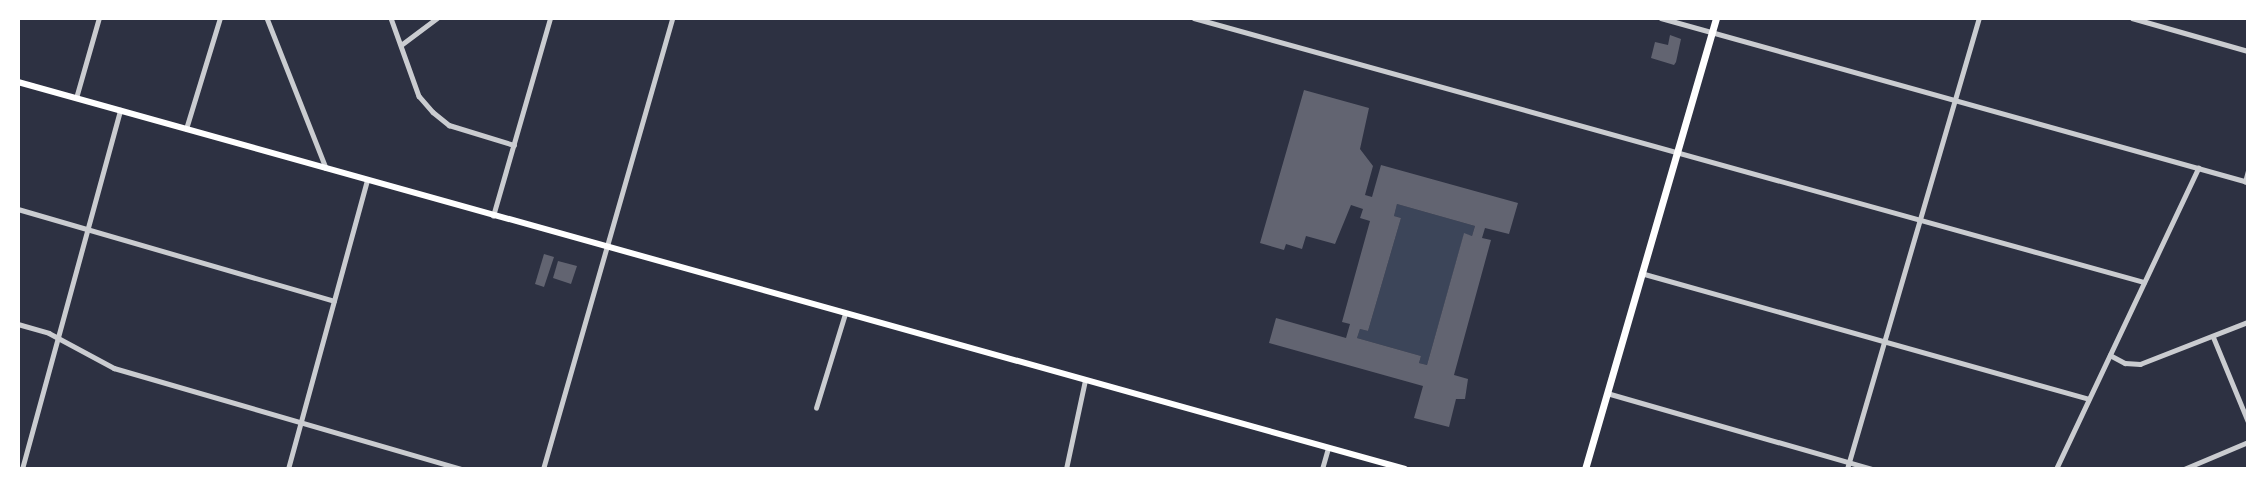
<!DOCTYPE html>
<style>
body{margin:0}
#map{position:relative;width:2266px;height:487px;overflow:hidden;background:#2d3142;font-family:"Fira Sans",sans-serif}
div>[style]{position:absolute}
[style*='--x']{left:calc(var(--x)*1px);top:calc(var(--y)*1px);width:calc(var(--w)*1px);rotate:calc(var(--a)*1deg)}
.green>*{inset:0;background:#3c4559}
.building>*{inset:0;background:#626471}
.minor>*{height:4.5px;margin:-2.25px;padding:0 2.25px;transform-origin:2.25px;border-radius:2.25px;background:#caccd0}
.tertiary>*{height:5px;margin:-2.5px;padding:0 2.5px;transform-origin:2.5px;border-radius:2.5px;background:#caccd0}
.secondary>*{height:6px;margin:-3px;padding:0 3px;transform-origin:3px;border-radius:3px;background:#fff}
.primary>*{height:7px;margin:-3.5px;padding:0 3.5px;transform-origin:3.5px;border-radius:3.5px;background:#fff}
span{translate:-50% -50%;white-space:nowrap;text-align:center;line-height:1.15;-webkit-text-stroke:4.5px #fff;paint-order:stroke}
.frame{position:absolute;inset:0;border:20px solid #fff;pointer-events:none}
</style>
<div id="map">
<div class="green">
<div style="clip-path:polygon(1397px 204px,1475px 226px,1472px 236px,1464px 234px,1427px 365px,1419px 363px,1421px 356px,1357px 338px,1360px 329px,1368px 331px,1401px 218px,1394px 216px)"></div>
</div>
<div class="building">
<div style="clip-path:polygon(1670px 35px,1681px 39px,1676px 62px,1674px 65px,1651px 58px,1655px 42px,1668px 45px)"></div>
<div style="clip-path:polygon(evenodd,1304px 90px,1369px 108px,1360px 149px,1373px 166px,1365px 195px,1372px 197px,1381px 165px,1518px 203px,1509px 234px,1485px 228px,1482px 238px,1491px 240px,1454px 375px,1468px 379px,1465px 399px,1456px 399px,1449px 427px,1414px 418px,1423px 386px,1269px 343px,1276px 318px,1346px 338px,1350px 324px,1342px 322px,1370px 221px,1360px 218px,1363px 209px,1351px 205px,1335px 244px,1306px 236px,1302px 249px,1286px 244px,1284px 250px,1260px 243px,1304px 90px,1397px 204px,1475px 226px,1472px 236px,1464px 233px,1427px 365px,1419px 363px,1421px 356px,1357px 338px,1360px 329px,1368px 331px,1401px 218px,1394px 216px,1397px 204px)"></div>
<div style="clip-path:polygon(544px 254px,554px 257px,544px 287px,535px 284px)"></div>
<div style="clip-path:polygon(558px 261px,577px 266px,571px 284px,553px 278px)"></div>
</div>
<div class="minor">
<div style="--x:267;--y:18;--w:161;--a:68.5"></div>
<div style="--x:391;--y:18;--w:83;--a:70.3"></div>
<div style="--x:419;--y:96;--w:21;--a:49"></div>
<div style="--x:433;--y:112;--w:21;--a:39"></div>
<div style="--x:449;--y:125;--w:68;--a:17.1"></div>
<div style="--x:1194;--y:18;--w:986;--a:15.53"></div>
<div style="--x:1661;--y:18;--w:609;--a:15.61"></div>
<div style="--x:2132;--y:18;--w:121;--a:15.9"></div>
<div style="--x:401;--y:45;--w:45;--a:-36.9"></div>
<div style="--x:76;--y:98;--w:83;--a:-74"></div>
<div style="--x:186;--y:129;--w:116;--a:-73"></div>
<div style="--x:2245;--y:182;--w:11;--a:-75"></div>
<div style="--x:18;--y:209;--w:329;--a:16.2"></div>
<div style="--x:493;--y:216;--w:206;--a:-73.9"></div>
<div style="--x:1641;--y:273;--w:464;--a:15.7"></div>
<div style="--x:18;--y:324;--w:32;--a:16"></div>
<div style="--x:49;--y:333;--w:74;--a:28.3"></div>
<div style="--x:114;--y:368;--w:361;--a:16.2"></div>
<div style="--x:2213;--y:336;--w:92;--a:67.6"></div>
<div style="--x:2110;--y:355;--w:17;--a:28"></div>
<div style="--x:2125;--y:363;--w:15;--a:4"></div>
<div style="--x:2140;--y:364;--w:116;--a:-21.3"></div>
<div style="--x:1607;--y:393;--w:276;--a:16"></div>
<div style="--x:816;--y:408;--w:98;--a:-72.9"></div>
<div style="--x:22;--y:469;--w:372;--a:-74.7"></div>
<div style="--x:288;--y:469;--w:300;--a:-74.7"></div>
<div style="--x:1066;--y:469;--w:91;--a:-77.9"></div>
<div style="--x:1322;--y:469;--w:22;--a:-74"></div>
<div style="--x:1847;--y:469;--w:470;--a:-73.7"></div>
<div style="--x:2056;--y:469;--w:333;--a:-64.7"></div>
<div style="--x:2184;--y:469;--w:69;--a:-22.9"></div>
</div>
<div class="tertiary">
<div style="--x:543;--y:469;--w:469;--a:-74"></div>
</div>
<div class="secondary">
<div style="--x:18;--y:82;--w:1440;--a:15.59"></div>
</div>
<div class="primary">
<div style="--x:1585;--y:469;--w:470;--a:-73.8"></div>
</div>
<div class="frame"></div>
</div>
